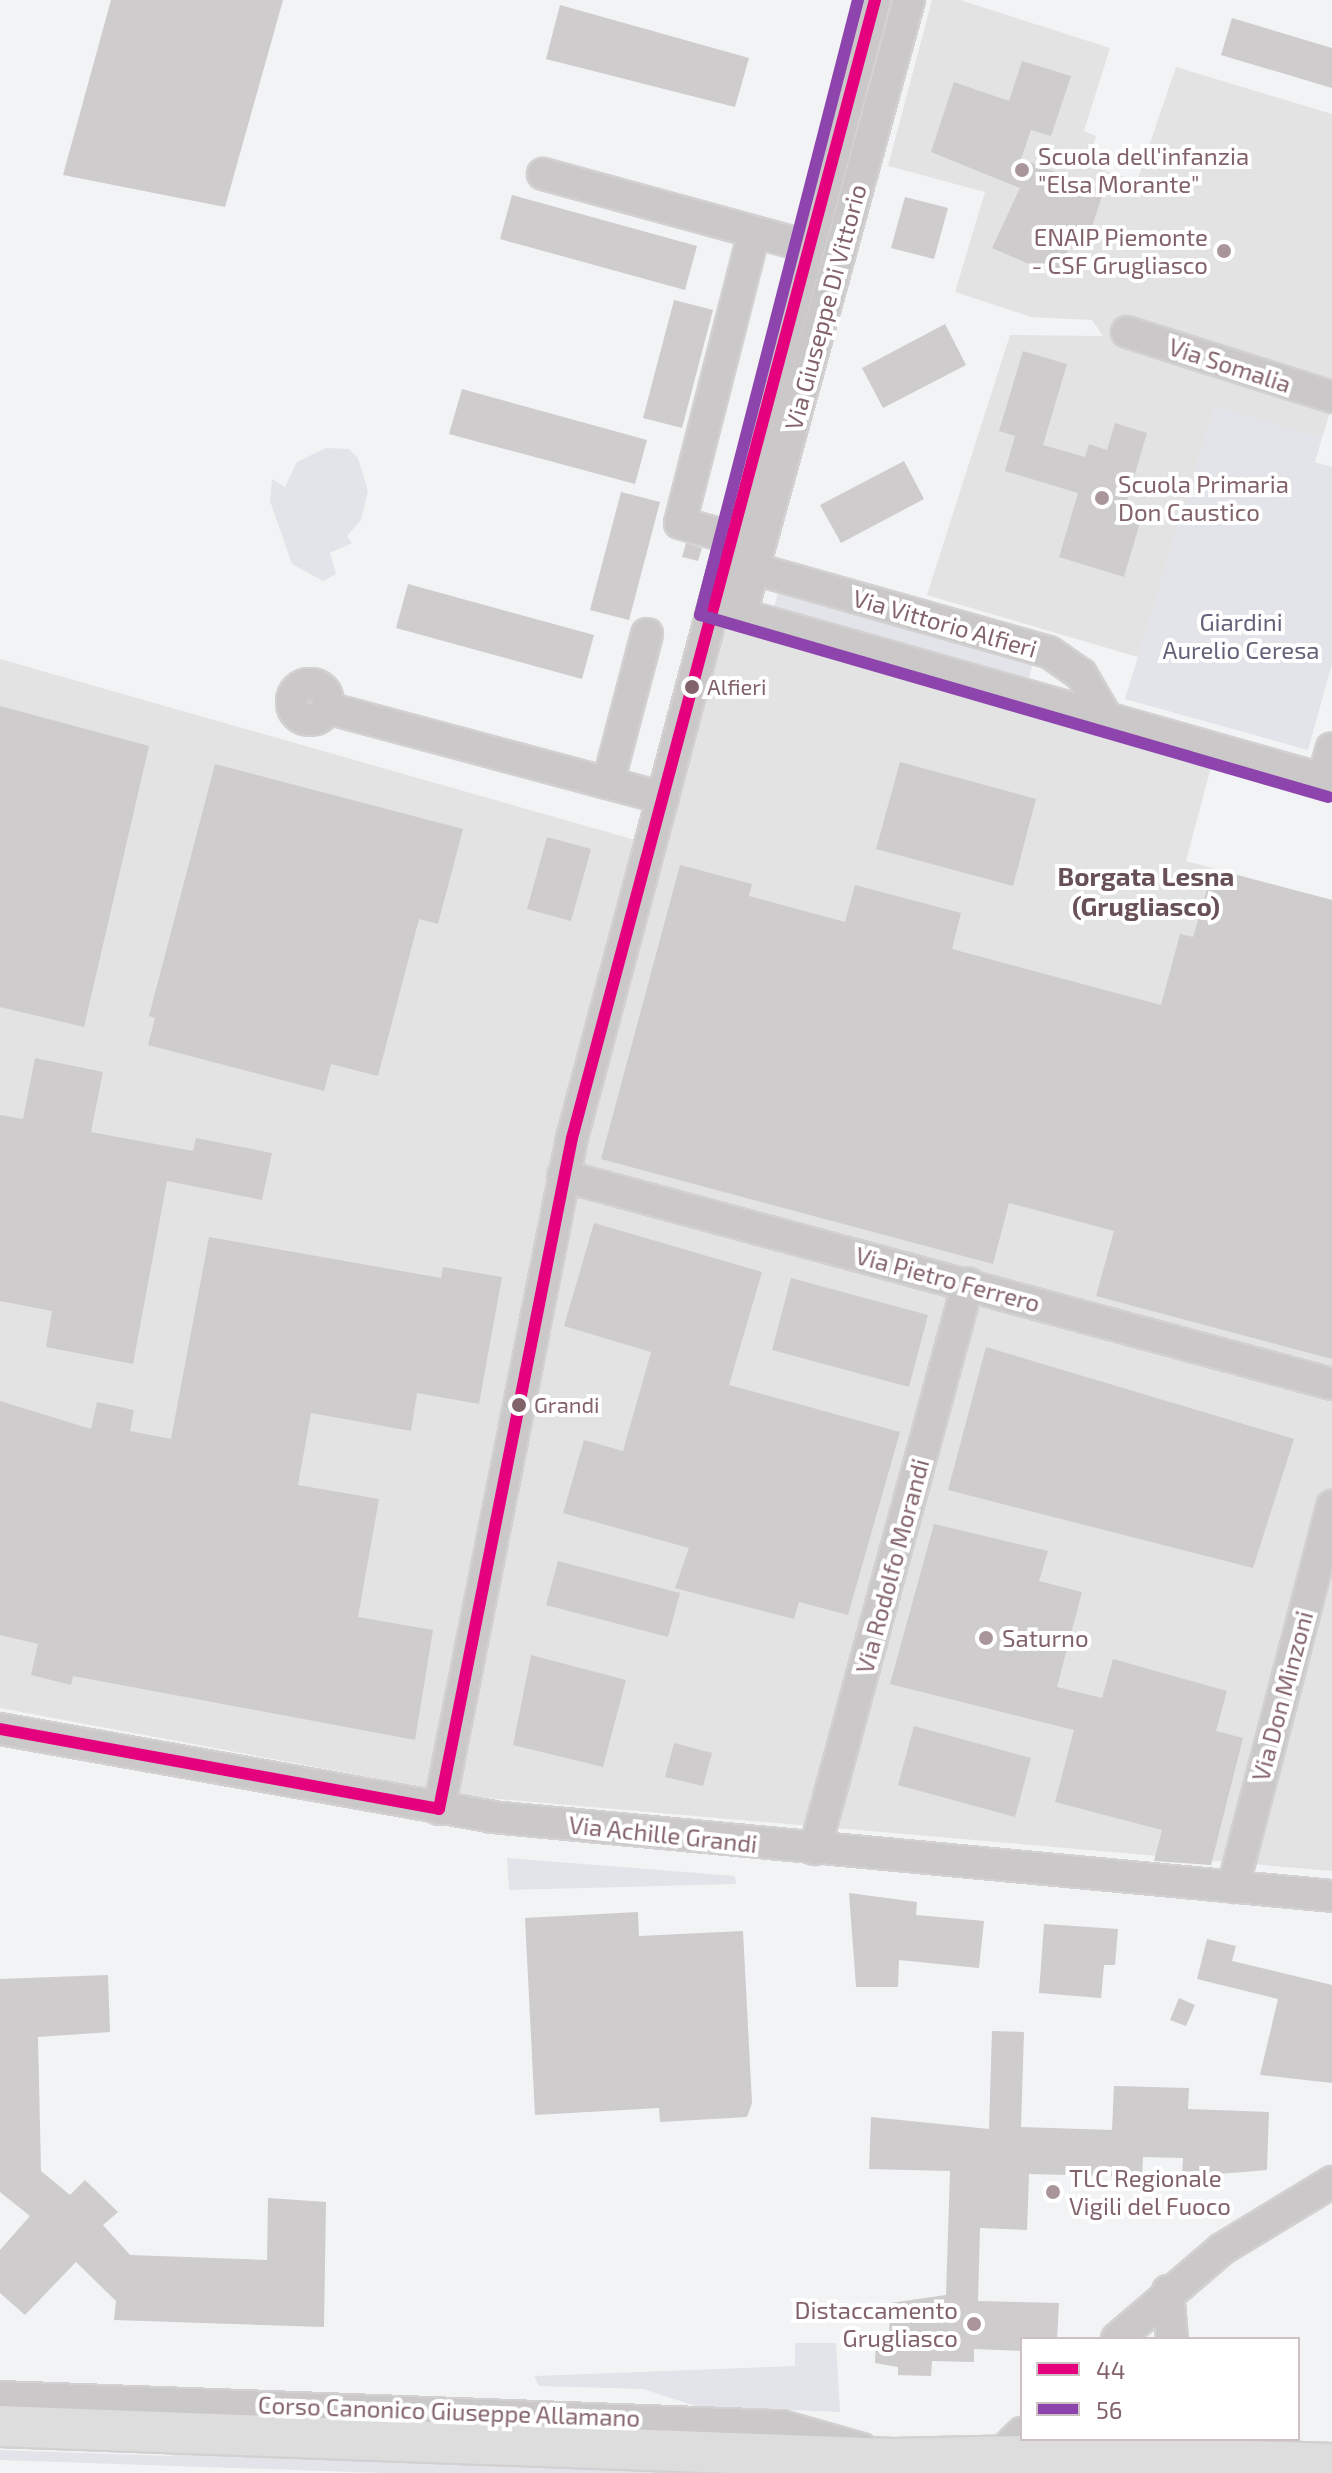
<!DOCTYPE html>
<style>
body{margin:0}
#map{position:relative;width:1332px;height:2473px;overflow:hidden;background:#f2f3f4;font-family:"Exo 2",sans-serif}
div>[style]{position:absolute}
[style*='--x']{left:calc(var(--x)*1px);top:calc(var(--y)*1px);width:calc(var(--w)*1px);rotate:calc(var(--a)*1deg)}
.built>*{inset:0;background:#e4e3e4}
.green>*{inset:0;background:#e3e4ea}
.building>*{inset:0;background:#cecccd}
.roads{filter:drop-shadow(2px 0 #d2d0d1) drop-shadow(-2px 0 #d2d0d1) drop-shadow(0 2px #d2d0d1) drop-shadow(0 -2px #d2d0d1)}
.minor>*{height:30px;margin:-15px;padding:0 15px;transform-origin:15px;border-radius:15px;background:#cac8c9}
.minor>.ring{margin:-15px;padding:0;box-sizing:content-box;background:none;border:30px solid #cac8c9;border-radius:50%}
.major>*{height:40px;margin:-20px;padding:0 20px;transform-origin:20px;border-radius:20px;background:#deddde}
.bus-1>*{height:12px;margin:-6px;padding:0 6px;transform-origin:6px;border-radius:6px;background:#e5007d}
.bus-2>*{height:12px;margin:-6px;padding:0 6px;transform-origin:6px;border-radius:6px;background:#8e44ad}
.dots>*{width:22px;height:22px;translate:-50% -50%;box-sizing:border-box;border:4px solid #fff;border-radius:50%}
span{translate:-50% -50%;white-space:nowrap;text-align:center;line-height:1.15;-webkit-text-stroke:8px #fff;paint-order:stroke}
.bus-label{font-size:22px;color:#83636a}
.left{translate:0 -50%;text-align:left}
.poi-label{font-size:24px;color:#83636a}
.right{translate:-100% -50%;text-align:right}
.street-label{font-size:24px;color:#83636a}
.park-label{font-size:24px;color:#65627a}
.neighbourhood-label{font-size:26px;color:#685156;font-weight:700}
.legend{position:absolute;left:1020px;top:2337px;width:280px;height:104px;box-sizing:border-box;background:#fff;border:2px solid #cdc1c3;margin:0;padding:10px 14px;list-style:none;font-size:24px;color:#83636a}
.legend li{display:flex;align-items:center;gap:16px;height:40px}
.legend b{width:40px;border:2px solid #cdc1c3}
</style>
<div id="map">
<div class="built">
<div style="clip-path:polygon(932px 0,960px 0,1110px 48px,1084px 131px,1096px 136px,1088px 165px,1137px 181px,1176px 67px,1332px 114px,1332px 406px,1322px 438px,1215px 407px,1138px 657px,927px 595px,1010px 335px,1103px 336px,1092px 320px,1031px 317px,955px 292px,985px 192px,888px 166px)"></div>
<div style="clip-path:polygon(715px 614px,1214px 756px,1186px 861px,1332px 900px,1332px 1871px,476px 1797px,0 1708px,0 659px,653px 845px)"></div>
</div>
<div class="green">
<div style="clip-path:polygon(1215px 406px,1322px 438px,1315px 462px,1332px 467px,1332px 664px,1308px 750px,1125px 699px)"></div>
<div style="clip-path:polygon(326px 448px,349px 449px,358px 458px,368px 491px,361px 520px,347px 536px,352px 543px,330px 553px,336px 574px,323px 581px,292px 564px,270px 501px,272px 479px,285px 487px,297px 462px)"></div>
<div style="clip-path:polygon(780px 585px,1035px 656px,1029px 678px,774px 607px)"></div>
<div style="clip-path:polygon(507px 1858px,735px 1876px,736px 1884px,509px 1890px)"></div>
<div style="clip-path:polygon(795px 2343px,836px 2343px,840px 2412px,696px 2406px,643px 2389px,539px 2386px,534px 2376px,795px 2366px)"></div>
<div style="clip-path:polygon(217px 2446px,846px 2473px,383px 2473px,0 2460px,0 2450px,170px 2456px)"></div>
</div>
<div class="building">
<div style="clip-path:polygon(111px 0,283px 0,225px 207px,63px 175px)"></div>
<div style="clip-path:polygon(560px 5px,749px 58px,735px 107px,546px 59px)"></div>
<div style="clip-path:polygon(1232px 18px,1332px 48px,1332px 88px,1221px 55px)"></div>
<div style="clip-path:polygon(1022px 61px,1071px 76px,1051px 136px,1031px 130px,1021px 159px,1104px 190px,1091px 230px,1076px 226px,1059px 277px,992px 248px,1020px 188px,931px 152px,954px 82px,1009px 101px)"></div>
<div style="clip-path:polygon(512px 195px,697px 246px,685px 290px,500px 239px)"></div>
<div style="clip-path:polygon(905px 197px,948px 208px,934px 259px,891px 248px)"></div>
<div style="clip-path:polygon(674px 300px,713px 310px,682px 428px,643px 418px)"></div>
<div style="clip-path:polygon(945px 324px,966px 365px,883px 408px,862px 368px)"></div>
<div style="clip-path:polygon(1023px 351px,1067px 364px,1043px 445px,1085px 457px,1089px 444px,1107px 450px,1115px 423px,1147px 433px,1126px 504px,1144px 509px,1124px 577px,1059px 557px,1078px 493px,1005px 471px,1015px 436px,999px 431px)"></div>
<div style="clip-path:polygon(462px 389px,647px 440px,635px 484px,449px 434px)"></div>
<div style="clip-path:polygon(904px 461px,924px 499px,841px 543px,820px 505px)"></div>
<div style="clip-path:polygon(621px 492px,660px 502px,629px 620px,590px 610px)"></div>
<div style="clip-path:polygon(686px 543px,702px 548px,698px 561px,682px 557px)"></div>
<div style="clip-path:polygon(408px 584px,594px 635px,582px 679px,396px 628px)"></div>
<div style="clip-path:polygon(0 706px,149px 746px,84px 1027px,0 1007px)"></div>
<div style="clip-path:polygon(900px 762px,1036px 799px,1013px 886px,876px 849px)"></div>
<div style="clip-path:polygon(215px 764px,463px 829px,438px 924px,419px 919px,378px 1076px,331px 1064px,324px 1091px,148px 1045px,155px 1018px,149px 1016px)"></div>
<div style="clip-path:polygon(547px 837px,591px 849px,571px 921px,527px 909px)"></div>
<div style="clip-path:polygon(680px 865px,752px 884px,749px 896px,845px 922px,855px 885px,961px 913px,952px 949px,1161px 1005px,1180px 934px,1193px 937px,1213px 869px,1332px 900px,1332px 1359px,1096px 1296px,1114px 1231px,1009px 1203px,993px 1264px,601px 1159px)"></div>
<div style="clip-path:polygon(35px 1058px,103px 1072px,91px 1132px,193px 1151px,196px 1138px,272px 1153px,262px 1200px,167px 1181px,133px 1364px,46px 1347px,52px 1311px,0 1301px,0 1115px,23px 1119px)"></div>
<div style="clip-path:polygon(594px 1223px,762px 1272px,729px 1385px,900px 1432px,848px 1615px,799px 1602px,794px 1619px,675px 1588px,689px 1548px,563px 1513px,584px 1440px,623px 1451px,651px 1352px,564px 1326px)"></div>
<div style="clip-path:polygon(209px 1237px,441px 1278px,443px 1267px,502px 1277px,479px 1404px,417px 1393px,411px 1431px,311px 1413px,298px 1485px,379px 1499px,358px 1617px,433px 1630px,415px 1740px,73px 1676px,71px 1685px,31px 1675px,38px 1644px,0 1635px,0 1401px,91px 1429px,97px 1402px,134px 1410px,130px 1431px,171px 1439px)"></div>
<div style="clip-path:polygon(791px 1278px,928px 1315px,909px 1387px,772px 1350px)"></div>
<div style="clip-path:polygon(986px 1347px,1294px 1439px,1253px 1568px,948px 1490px)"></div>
<div style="clip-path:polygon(934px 1524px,1048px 1551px,1039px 1581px,1082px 1592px,1057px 1687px,1102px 1698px,1113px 1659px,1227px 1691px,1216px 1731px,1243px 1738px,1211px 1865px,1154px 1861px,1162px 1830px,1055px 1802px,1074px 1730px,890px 1684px)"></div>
<div style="clip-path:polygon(558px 1561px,680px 1593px,668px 1637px,546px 1605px)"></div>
<div style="clip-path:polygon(531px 1655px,626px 1680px,603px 1767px,513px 1745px)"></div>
<div style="clip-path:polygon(914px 1726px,1031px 1758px,1015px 1817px,898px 1785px)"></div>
<div style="clip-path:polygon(674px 1743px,712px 1753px,703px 1786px,665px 1777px)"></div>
<div style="clip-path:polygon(849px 1893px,917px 1902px,916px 1915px,984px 1921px,979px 1968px,899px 1960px,898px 1987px,856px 1987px)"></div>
<div style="clip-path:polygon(638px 1912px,639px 1936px,743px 1931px,752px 2103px,747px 2117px,660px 2122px,659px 2108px,535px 2115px,525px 1918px)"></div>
<div style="clip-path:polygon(1044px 1924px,1118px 1929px,1115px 1965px,1104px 1965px,1101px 1998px,1039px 1993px)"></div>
<div style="clip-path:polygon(1207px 1939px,1236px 1946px,1232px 1961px,1332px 1985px,1332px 2083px,1260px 2075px,1278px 1999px,1197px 1979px)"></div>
<div style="clip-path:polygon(108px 1975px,110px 2032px,38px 2037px,41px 2171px,70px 2195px,85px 2180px,118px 2212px,103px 2225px,130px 2255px,267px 2260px,268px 2198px,326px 2202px,324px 2327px,114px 2320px,116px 2301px,76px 2262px,25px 2315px,0 2293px,0 2250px,30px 2216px,0 2192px,0 1979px)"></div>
<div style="clip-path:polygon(1179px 1998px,1195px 2005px,1186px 2026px,1170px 2020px)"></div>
<div style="clip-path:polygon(992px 2031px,1024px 2032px,1021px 2127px,1112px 2130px,1114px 2086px,1189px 2088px,1188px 2109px,1269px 2112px,1267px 2170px,1182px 2177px,1183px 2158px,1143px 2157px,1142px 2177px,1029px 2174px,1027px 2230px,980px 2228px,978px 2301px,1059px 2303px,1057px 2339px,1022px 2339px,1022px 2351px,974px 2349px,974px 2362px,932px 2361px,931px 2376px,898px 2375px,898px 2367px,875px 2363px,876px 2336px,889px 2336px,890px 2303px,946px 2295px,950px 2171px,869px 2169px,871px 2117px,989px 2129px)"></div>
</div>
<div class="roads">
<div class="minor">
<div style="--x:543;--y:174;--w:274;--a:15.3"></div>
<div style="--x:1127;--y:332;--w:215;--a:17.6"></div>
<div style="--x:729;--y:537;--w:51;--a:-164.1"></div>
<div style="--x:680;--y:523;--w:300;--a:-75.7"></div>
<div style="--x:755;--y:569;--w:305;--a:15.8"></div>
<div style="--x:1049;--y:652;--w:39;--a:35"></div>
<div style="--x:1081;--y:674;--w:50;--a:59.8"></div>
<div style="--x:714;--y:607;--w:642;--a:15.81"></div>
<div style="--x:741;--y:614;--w:637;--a:-74.7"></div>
<div class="ring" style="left:292px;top:684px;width:6px;height:6px"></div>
<div style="--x:327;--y:708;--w:348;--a:15"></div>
<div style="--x:1323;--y:779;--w:32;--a:-74"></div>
<div style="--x:608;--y:783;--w:154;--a:-75.3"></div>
<div style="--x:563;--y:1176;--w:797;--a:15.14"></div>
<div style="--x:0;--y:1729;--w:500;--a:10.1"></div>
<div style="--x:492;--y:1817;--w:844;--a:5.37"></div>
<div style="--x:439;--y:1809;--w:684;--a:-78.79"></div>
<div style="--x:572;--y:1138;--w:1178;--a:-75.09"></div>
<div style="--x:815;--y:1849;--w:586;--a:-74.87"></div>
<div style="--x:1233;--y:1887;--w:394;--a:-75.4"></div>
<div style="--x:1168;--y:2291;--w:48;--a:85.2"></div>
<div style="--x:1117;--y:2339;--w:138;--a:-40.6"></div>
<div style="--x:1222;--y:2249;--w:129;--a:-31.3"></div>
<div style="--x:0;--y:2397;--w:782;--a:2.13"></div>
<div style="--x:781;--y:2426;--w:84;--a:15.9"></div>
<div style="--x:989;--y:2466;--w:47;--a:-45"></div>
</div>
<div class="major">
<div style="--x:0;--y:2426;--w:894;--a:2.12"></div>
<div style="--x:893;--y:2459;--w:179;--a:-1.3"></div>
<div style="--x:1072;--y:2455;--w:260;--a:2"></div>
</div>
</div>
<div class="bus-1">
<div style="--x:0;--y:1729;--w:446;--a:10.3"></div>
<div style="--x:439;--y:1809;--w:684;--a:-78.79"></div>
<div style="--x:572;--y:1138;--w:1178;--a:-75.09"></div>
</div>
<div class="bus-2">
<div style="--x:858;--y:0;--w:635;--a:104.41"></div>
<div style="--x:700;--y:615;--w:654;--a:16.16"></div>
</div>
<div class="dots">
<div style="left:1022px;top:170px;background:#aa959a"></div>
<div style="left:1224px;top:251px;background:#aa959a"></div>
<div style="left:1102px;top:498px;background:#aa959a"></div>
<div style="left:692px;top:687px;background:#83636a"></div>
<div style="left:519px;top:1405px;background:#83636a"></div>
<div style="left:986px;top:1638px;background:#aa959a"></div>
<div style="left:1053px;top:2192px;background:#aa959a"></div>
<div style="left:974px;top:2324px;background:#aa959a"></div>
</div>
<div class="bus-label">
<span class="left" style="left:707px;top:687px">Alfieri</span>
<span class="left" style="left:534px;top:1405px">Grandi</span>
</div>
<div class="poi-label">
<span class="left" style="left:1038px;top:170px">Scuola dell'infanzia<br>"Elsa Morante"</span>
<span class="right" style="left:1208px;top:251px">ENAIP Piemonte<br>- CSF Grugliasco</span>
<span class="left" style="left:1118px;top:498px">Scuola Primaria<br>Don Caustico</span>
<span class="left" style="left:1002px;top:1638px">Saturno</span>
<span class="left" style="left:1069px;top:2192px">TLC Regionale<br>Vigili del Fuoco</span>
<span class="right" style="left:958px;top:2324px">Distaccamento<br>Grugliasco</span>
</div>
<div class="street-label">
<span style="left:825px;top:307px;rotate:-75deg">Via Giuseppe Di Vittorio</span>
<span style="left:1230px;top:365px;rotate:18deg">Via Somalia</span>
<span style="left:945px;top:623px;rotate:16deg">Via Vittorio Alfieri</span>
<span style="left:948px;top:1279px;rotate:15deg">Via Pietro Ferrero</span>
<span style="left:892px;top:1566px;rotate:-75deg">Via Rodolfo Morandi</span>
<span style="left:1282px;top:1696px;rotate:-75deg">Via Don Minzoni</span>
<span style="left:663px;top:1834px;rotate:6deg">Via Achille Grandi</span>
<span style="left:449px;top:2411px;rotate:2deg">Corso Canonico Giuseppe Allamano</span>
</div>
<div class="park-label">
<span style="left:1241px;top:636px">Giardini<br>Aurelio Ceresa</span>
</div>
<div class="neighbourhood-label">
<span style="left:1146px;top:891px">Borgata Lesna<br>(Grugliasco)</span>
</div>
<ul class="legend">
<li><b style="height:10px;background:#e5007d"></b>44</li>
<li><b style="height:10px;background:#8e44ad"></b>56</li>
</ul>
</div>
